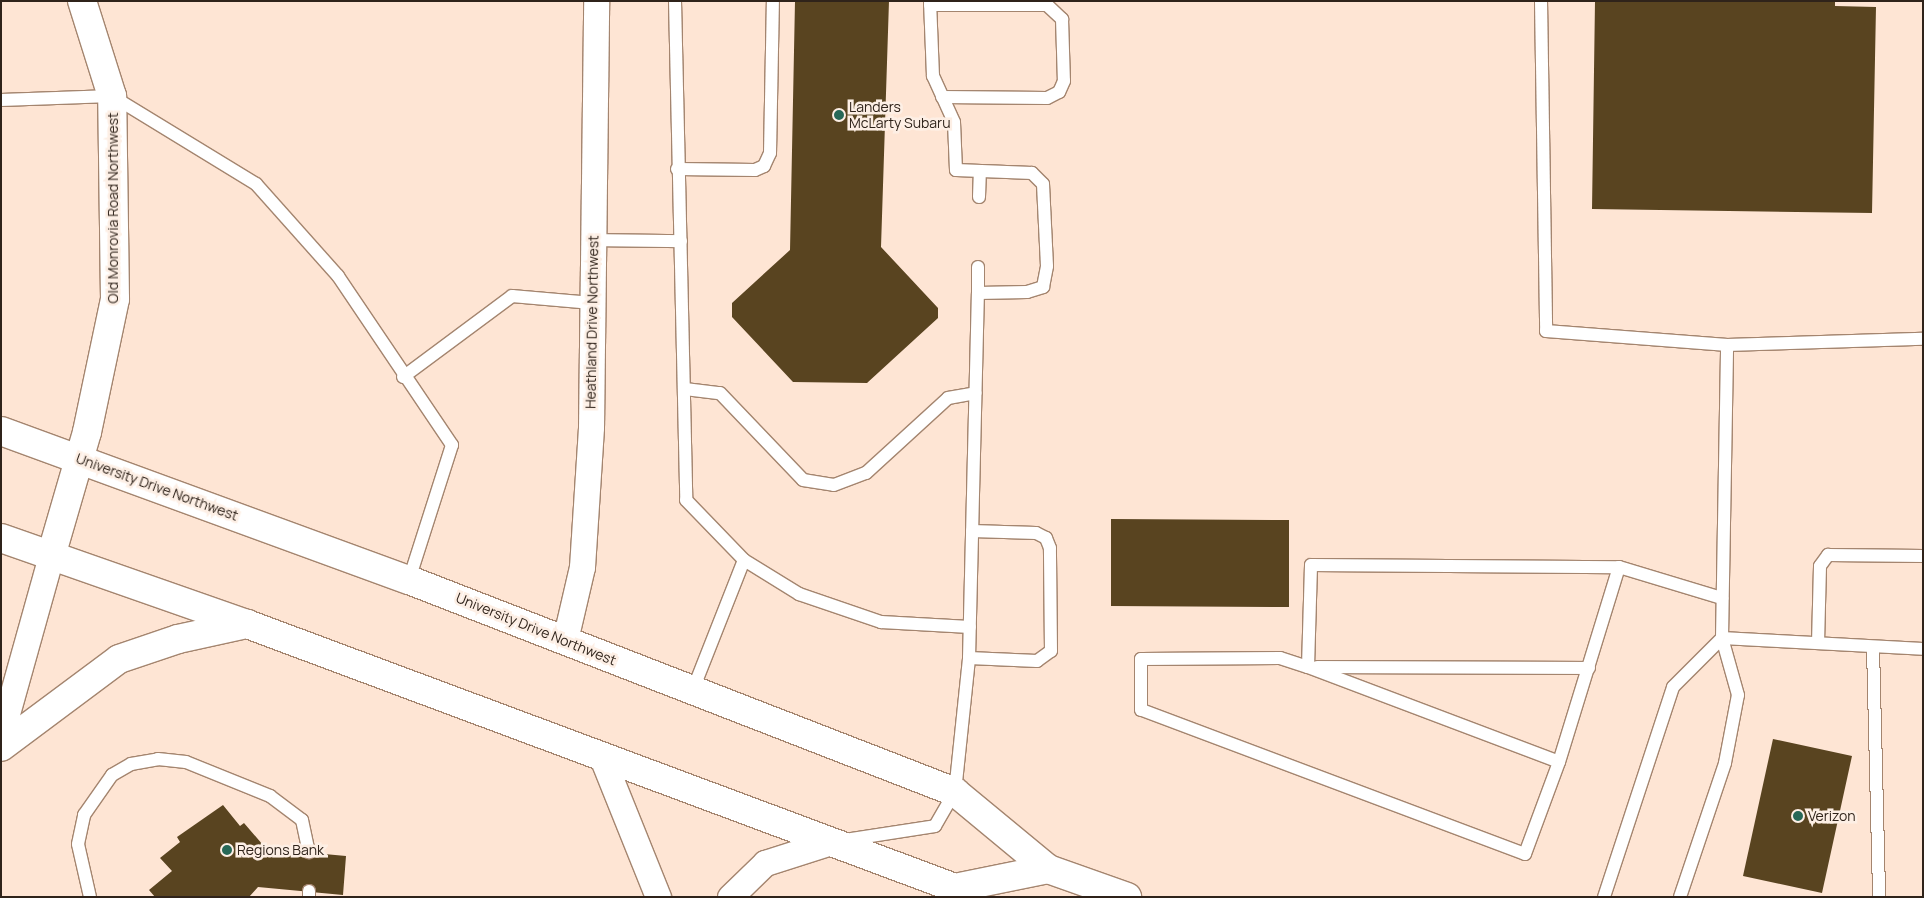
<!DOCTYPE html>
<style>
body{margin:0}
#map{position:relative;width:1924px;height:898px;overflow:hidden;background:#fdefe5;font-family:Manrope,sans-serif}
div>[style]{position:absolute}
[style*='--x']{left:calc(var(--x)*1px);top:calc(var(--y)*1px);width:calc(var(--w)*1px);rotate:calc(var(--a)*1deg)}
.built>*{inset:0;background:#fee5d4}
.building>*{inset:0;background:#594420}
.roads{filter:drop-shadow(1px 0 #a4856f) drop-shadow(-1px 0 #a4856f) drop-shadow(0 1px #a4856f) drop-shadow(0 -1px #a4856f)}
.service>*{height:12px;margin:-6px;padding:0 6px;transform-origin:6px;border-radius:6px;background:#fff}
.minor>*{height:25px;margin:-12.5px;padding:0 12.5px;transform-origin:12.5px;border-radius:12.5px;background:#fff}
.tertiary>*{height:28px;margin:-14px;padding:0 14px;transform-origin:14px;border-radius:14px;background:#fff}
.trunk>*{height:28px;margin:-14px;padding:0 14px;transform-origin:14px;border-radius:14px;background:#fff}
.dots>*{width:14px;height:14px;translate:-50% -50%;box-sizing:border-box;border:2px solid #fdefe5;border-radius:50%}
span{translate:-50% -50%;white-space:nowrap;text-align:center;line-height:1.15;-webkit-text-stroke:5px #fdefe5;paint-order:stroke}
.poi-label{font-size:14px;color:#2f231a}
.left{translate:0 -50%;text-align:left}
.street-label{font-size:14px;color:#2f231a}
.frame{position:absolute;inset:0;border:2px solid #2f231a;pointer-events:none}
</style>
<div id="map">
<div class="built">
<div style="clip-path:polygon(1px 1px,1923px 1px,1923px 897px,1px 897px)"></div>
</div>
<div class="building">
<div style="clip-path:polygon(795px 1px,889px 1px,881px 247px,938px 308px,938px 318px,867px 383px,793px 382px,732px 317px,732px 303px,790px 250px)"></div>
<div style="clip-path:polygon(1595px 1px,1835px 1px,1835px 6px,1876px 7px,1872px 213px,1592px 209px)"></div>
<div style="clip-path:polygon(1111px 519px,1289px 520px,1289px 607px,1111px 606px)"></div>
<div style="clip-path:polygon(1773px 739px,1852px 756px,1822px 893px,1743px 876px)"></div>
<div style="clip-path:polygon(223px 805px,240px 826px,244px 823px,263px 845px,259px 848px,346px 856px,343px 895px,258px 887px,249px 897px,155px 897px,149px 890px,172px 871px,160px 858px,180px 842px,177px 837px)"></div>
</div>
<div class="roads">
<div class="service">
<div style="--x:675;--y:1;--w:499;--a:88.7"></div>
<div style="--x:686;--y:500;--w:83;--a:46"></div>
<div style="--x:744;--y:560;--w:142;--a:111.5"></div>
<div style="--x:1541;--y:1;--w:330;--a:89.1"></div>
<div style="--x:1546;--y:331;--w:182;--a:4.4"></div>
<div style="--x:1727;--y:345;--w:196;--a:-1.8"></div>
<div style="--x:930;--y:5;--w:117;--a:0"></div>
<div style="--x:1047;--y:5;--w:21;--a:43"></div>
<div style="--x:1062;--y:19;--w:62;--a:88.2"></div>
<div style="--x:1064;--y:81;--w:12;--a:114"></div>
<div style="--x:1059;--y:92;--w:13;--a:153"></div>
<div style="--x:1047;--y:98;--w:105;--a:-179.5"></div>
<div style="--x:1;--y:100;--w:111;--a:-2.1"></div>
<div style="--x:112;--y:96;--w:169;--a:31.4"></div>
<div style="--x:256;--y:184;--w:123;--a:48.3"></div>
<div style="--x:338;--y:276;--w:204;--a:56"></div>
<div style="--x:452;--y:445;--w:142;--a:107.7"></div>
<div style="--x:677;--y:169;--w:78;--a:0.7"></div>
<div style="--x:755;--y:170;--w:10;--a:-24"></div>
<div style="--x:764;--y:166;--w:14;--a:-65"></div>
<div style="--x:770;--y:153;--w:152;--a:-88.9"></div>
<div style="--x:979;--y:197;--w:23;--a:-88"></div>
<div style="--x:593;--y:240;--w:88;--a:0.7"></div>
<div style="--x:978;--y:267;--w:26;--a:90"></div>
<div style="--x:403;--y:377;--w:136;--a:-36.6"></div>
<div style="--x:512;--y:296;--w:80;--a:5"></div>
<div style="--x:685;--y:389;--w:35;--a:7"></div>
<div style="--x:720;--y:393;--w:120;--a:46.3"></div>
<div style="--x:803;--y:480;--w:31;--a:9"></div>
<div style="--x:834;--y:485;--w:34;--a:-21"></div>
<div style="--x:866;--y:473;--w:111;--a:-42.4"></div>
<div style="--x:948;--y:398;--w:28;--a:-10"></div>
<div style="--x:744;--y:560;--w:65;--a:31.7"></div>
<div style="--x:799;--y:594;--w:87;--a:18.9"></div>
<div style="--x:881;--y:622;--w:89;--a:3.2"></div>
<div style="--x:1818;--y:643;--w:77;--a:-88.5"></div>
<div style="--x:1820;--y:566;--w:14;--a:-54"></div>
<div style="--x:1828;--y:555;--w:95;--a:0.6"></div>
<div style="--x:1873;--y:647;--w:250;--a:88.6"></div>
<div style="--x:969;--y:658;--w:68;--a:2.5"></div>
<div style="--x:1037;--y:661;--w:17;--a:-36"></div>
<div style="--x:1051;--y:651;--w:103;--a:-90.6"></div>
<div style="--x:1050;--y:548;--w:11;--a:-112"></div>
<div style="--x:1046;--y:538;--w:11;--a:-153"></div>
<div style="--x:1036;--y:533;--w:64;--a:-178.2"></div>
<div style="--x:1308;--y:667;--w:268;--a:20.7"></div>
<div style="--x:1559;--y:762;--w:98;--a:110.3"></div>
<div style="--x:1525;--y:854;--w:410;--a:-159.4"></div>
<div style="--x:1141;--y:710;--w:51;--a:-90"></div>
<div style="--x:1141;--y:659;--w:139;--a:-0.4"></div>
<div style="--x:1280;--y:658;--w:29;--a:18"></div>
<div style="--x:1308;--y:667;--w:102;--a:-88.3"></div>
<div style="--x:1311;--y:565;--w:308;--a:0.4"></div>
<div style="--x:1619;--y:567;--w:108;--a:16.8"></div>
<div style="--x:1317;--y:667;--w:272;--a:0.2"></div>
<div style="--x:1559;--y:762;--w:204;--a:-72.9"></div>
<div style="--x:845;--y:840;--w:91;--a:-8.8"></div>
<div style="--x:935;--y:826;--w:39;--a:-60"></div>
<div style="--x:955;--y:792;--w:135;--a:-84"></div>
<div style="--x:969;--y:658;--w:365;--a:-88.6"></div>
<div style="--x:978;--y:293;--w:49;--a:-1.2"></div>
<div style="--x:1027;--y:292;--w:17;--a:-17"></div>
<div style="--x:1043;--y:287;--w:21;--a:-79"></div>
<div style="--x:1047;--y:266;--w:82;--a:-92.8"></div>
<div style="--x:1043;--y:184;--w:16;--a:-135"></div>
<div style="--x:1032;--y:173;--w:76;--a:-177.7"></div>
<div style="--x:956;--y:170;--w:48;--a:-92.4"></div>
<div style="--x:954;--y:122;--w:51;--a:-114.5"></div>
<div style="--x:933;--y:76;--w:75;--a:-92.3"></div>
<div style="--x:309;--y:891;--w:6;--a:90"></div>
<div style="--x:90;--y:897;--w:54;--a:-102.8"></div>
<div style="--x:78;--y:844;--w:30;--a:-78"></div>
<div style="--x:84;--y:815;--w:49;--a:-55"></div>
<div style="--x:112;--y:775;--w:22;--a:-30"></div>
<div style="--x:131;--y:764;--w:27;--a:-10"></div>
<div style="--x:158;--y:759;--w:28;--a:6"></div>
<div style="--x:186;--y:762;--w:91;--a:22"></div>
<div style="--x:270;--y:796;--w:40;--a:37"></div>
<div style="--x:302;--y:820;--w:33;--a:78"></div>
<div style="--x:1604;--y:897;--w:221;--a:-71.8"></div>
<div style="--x:1673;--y:687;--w:69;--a:-45"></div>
<div style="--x:1722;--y:638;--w:201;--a:3.1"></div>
<div style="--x:1680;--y:897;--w:141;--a:-71.4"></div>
<div style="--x:1725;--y:763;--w:69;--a:-79.2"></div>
<div style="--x:1738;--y:695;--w:59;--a:-105.7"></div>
<div style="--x:1722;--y:638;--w:293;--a:-89"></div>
</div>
<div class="minor">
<div style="--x:565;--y:640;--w:75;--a:-76.9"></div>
<div style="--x:582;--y:567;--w:140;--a:-86.3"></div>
<div style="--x:591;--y:427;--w:426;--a:-89.3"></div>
<div style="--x:1;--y:735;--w:186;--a:-74.4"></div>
<div style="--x:603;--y:760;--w:148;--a:68.1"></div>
<div style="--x:730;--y:897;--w:49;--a:-44.2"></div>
<div style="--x:765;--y:863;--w:69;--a:-17.7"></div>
</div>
<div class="tertiary">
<div style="--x:51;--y:556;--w:129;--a:-73.8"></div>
<div style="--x:87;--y:432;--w:136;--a:-78.1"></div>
<div style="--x:115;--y:299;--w:203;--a:-90.8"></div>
<div style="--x:112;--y:96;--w:100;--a:-107.5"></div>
</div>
<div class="trunk">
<div style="--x:1;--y:431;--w:434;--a:20.1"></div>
<div style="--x:409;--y:580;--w:586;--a:21.22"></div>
<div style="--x:955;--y:792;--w:121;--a:39.6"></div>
<div style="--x:1048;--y:869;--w:84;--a:19.5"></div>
<div style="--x:1;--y:538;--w:261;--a:19.3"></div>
<div style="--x:247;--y:624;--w:756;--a:20.45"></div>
<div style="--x:955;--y:888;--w:95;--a:-11.5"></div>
<div style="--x:1;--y:747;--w:147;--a:-36.7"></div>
<div style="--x:119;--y:659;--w:62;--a:-18.7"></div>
<div style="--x:178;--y:639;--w:71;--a:-12.3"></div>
</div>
</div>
<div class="dots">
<div style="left:839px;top:115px;background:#276857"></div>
<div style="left:1798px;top:816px;background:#276857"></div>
<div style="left:227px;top:850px;background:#276857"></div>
</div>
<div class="poi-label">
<span class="left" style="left:849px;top:115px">Landers<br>McLarty Subaru</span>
<span class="left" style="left:1808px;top:816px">Verizon</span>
<span class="left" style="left:237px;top:850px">Regions Bank</span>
</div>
<div class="street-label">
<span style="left:113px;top:208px;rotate:-90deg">Old Monrovia Road Northwest</span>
<span style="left:592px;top:322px;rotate:-89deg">Heathland Drive Northwest</span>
<span style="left:157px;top:487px;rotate:20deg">University Drive Northwest</span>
<span style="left:536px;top:629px;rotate:22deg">University Drive Northwest</span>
</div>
<div class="frame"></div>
</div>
